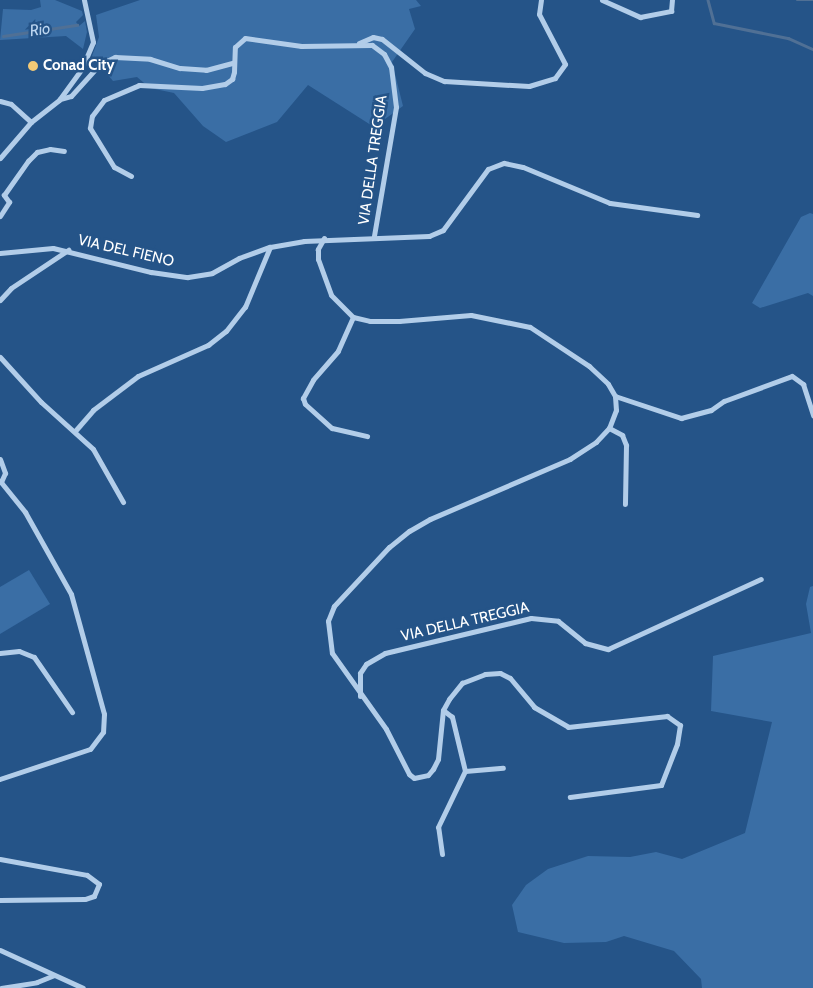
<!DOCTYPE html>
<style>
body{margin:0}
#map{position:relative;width:813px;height:988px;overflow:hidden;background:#255488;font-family:Cabin,sans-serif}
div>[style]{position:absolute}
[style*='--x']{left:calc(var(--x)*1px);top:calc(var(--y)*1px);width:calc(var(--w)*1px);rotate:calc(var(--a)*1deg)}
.green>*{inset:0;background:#3a6ea5}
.stream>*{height:2.5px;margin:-1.25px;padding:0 1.25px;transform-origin:1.25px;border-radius:1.25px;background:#507095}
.street>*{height:5px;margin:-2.5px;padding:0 2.5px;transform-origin:2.5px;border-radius:2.5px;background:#b2cde9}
.dots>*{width:14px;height:14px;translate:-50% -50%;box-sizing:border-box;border:2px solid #255488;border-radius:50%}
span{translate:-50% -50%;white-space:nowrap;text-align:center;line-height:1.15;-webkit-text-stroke:5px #255488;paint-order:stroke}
.poi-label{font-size:15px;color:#fff;font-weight:700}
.left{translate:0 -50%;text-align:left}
.street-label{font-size:15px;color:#fff}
.water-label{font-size:16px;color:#bdd6f0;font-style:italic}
</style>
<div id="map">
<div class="green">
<div style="clip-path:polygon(40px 0,55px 0,82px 11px,83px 15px,76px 22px,79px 26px,85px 21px,87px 32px,83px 49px,66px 36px,0 40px,3px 9px,31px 10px,41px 7px)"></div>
<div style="clip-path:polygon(140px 0,416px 0,421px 6px,409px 9px,415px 29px,392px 62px,403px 106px,374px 127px,308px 85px,277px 122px,226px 142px,203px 126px,174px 93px,150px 88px,137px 77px,113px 81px,92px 56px,99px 37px,96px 15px)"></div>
<div style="clip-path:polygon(810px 213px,813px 214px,813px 296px,808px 293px,760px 308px,752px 303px,801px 217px)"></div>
<div style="clip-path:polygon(29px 570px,50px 604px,0 634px,0 587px)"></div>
<div style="clip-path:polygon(813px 586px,813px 988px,702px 988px,701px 979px,674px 951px,624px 936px,606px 942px,564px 943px,518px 932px,512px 905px,526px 885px,548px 869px,588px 856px,630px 857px,656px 852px,682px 859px,745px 833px,772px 722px,711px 711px,713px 656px,811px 633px,806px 604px,810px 587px)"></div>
</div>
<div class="stream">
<div style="--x:708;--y:0;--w:24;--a:75"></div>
<div style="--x:714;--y:23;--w:76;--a:11.5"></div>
<div style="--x:788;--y:38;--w:27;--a:24"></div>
<div style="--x:797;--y:0;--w:16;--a:0"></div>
<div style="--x:3;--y:36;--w:75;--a:-8.5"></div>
</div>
<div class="street">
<div style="--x:602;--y:0;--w:42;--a:24.1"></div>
<div style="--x:640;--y:17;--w:32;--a:-11"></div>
<div style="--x:671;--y:11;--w:11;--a:-85"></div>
<div style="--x:359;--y:43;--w:15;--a:-23"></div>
<div style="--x:373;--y:37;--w:9;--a:13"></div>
<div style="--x:382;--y:39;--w:55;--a:38.3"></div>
<div style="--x:425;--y:73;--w:21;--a:23"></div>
<div style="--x:444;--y:81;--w:85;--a:3.4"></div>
<div style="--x:529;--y:86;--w:27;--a:-17"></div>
<div style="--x:555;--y:78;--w:17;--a:-54"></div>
<div style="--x:565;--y:64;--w:56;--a:-117.5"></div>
<div style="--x:539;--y:14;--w:14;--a:-82"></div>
<div style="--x:60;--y:99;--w:11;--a:-15"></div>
<div style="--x:71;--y:96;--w:43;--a:-47.8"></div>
<div style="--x:100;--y:64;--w:17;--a:-25"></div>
<div style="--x:115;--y:57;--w:35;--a:3"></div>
<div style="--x:150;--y:59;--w:31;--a:17"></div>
<div style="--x:180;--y:68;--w:26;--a:4"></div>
<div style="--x:206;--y:70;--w:28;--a:-15"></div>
<div style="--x:0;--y:101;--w:11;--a:15"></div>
<div style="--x:11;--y:104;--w:27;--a:42"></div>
<div style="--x:0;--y:158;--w:48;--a:-49.3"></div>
<div style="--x:31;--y:122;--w:36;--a:-38"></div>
<div style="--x:59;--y:100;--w:39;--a:-54"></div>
<div style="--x:82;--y:68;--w:28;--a:-67"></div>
<div style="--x:93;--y:42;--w:43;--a:-102.1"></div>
<div style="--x:131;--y:176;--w:19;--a:-152"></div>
<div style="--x:114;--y:167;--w:46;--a:-121.6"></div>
<div style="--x:90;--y:128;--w:12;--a:-81"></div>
<div style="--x:92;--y:116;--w:20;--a:-53"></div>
<div style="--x:104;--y:100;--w:38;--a:-23"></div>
<div style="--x:139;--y:85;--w:63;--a:2.7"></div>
<div style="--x:202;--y:88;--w:23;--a:-10"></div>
<div style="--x:225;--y:84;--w:9;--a:-36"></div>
<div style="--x:232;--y:79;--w:7;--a:-74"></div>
<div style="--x:234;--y:72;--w:25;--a:-88"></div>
<div style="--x:235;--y:47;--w:13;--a:-42"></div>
<div style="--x:245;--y:38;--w:57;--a:8.1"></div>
<div style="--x:301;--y:46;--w:71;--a:-0.8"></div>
<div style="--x:372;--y:45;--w:15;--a:37"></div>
<div style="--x:384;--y:54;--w:15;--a:62"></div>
<div style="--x:391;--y:67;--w:40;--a:82.9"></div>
<div style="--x:396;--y:107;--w:131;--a:99.7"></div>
<div style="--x:0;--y:216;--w:17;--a:-57"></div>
<div style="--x:9;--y:202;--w:9;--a:-126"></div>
<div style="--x:4;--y:195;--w:42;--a:-54.8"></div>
<div style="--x:28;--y:161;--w:13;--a:-45"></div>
<div style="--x:37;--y:152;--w:13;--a:-13"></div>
<div style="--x:50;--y:149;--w:14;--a:8"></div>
<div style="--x:324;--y:238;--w:13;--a:119"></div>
<div style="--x:318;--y:249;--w:10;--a:90"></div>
<div style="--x:318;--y:259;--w:38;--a:70"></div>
<div style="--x:331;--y:295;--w:31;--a:45"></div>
<div style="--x:353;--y:317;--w:17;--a:13"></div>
<div style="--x:370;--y:321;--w:29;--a:0"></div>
<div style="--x:399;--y:321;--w:72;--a:-4.8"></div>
<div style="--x:471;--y:315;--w:60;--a:11.5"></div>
<div style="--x:530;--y:327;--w:71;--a:33.5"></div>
<div style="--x:589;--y:366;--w:26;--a:43"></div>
<div style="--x:608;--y:384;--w:14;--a:60"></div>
<div style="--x:615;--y:396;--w:14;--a:86"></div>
<div style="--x:616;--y:410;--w:19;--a:111"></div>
<div style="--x:609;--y:428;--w:19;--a:133"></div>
<div style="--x:596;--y:442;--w:31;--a:147"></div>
<div style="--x:570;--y:459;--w:152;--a:156.8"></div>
<div style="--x:430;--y:519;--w:24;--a:150"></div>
<div style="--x:409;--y:531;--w:26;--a:141"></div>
<div style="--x:389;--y:547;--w:81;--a:133"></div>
<div style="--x:334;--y:606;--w:16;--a:112"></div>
<div style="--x:328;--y:621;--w:32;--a:83"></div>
<div style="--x:332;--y:653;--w:93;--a:54.6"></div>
<div style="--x:386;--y:729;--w:51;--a:62.9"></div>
<div style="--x:409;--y:774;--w:6;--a:39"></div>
<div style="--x:414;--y:778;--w:14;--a:-12"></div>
<div style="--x:428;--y:775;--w:8;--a:-50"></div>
<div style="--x:433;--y:769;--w:11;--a:-63"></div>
<div style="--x:438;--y:759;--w:49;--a:-84.2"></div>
<div style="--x:443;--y:710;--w:13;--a:-61"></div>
<div style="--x:449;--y:699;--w:21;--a:-51"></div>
<div style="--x:462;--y:683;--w:25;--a:-21"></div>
<div style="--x:485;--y:674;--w:15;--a:-4"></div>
<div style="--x:500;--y:673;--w:11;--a:27"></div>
<div style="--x:510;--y:678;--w:38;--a:50"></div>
<div style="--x:534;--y:707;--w:39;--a:30"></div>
<div style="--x:568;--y:727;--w:100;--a:-6.3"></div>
<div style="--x:667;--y:716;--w:16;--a:35"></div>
<div style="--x:680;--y:725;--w:19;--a:99"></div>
<div style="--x:677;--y:744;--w:44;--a:111.3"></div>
<div style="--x:661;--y:785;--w:92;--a:172.5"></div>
<div style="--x:0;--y:253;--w:53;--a:-5.4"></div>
<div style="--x:53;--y:248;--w:101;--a:13.8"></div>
<div style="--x:151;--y:272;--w:37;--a:8"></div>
<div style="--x:188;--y:277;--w:24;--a:-9"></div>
<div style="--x:212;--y:273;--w:31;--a:-29"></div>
<div style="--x:239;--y:258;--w:33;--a:-20"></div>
<div style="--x:270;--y:247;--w:35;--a:-10"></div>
<div style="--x:304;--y:241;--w:125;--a:-2.3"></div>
<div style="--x:429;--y:236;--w:15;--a:-23"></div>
<div style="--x:443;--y:230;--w:76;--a:-53.6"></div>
<div style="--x:488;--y:169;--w:17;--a:-21"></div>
<div style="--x:504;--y:163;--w:19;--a:12"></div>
<div style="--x:523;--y:167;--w:94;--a:22.5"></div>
<div style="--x:610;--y:203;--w:88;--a:7.9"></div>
<div style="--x:0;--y:300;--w:16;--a:-47"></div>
<div style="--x:11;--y:288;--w:69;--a:-33.7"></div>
<div style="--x:353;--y:317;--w:37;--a:114"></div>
<div style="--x:338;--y:351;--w:38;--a:131"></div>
<div style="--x:313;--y:380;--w:21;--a:119"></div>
<div style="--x:303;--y:398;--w:6;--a:72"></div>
<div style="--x:305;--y:404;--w:36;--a:42"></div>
<div style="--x:332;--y:428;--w:36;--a:13"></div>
<div style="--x:0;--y:357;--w:61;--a:47.7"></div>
<div style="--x:41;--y:402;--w:70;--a:42.1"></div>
<div style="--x:93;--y:449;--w:61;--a:60.5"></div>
<div style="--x:615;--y:396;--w:70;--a:18.4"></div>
<div style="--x:681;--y:418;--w:31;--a:-15"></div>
<div style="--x:711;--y:410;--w:16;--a:-35"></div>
<div style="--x:724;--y:401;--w:72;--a:-20.2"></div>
<div style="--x:792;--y:376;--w:14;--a:36"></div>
<div style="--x:803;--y:384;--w:33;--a:72"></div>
<div style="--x:609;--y:428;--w:15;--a:28"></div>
<div style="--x:622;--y:435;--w:11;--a:68"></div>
<div style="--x:626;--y:445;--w:59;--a:91"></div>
<div style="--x:75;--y:431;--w:28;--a:-49"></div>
<div style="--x:93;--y:410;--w:56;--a:-37.1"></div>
<div style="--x:138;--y:376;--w:77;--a:-23.9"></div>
<div style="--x:208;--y:345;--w:23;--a:-38"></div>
<div style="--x:226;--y:331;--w:31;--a:-52"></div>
<div style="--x:245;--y:307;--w:65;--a:-67.4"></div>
<div style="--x:0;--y:459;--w:15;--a:70"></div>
<div style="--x:5;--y:473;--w:10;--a:114"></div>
<div style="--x:0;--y:481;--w:40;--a:51"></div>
<div style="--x:25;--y:512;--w:94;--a:60.7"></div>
<div style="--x:71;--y:594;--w:124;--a:74.6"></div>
<div style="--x:104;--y:714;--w:18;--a:93"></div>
<div style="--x:103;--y:732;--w:21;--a:127"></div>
<div style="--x:90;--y:749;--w:95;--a:161.6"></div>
<div style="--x:0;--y:653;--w:19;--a:-6"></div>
<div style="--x:19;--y:651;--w:16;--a:22"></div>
<div style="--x:34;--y:657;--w:67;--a:55.4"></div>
<div style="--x:360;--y:696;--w:23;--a:-90"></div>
<div style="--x:360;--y:673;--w:11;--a:-56"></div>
<div style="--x:366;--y:664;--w:22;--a:-30"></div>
<div style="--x:385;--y:653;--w:150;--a:-13.5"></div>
<div style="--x:531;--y:618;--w:27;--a:6"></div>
<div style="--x:558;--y:621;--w:35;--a:39"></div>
<div style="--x:585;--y:643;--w:24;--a:15"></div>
<div style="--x:608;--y:649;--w:168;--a:-24.6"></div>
<div style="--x:465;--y:771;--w:38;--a:-5"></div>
<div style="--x:442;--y:854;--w:27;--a:-98"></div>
<div style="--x:438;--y:827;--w:62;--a:-64.3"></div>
<div style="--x:465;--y:771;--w:56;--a:-103.5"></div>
<div style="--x:452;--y:717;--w:11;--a:-142"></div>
<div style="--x:0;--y:859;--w:88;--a:10.4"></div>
<div style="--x:87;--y:875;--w:15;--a:37"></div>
<div style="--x:99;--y:884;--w:13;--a:113"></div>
<div style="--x:94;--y:896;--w:9;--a:162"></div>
<div style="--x:85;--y:899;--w:85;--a:179.3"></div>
<div style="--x:0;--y:950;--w:91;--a:24.6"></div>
<div style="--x:1;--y:988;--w:36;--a:-9"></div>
<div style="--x:37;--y:982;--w:18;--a:-22"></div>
</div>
<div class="dots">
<div style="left:33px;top:66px;background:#f3ca76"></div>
</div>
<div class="poi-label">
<span class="left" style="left:43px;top:66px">Conad City</span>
</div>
<div class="street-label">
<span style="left:373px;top:160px;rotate:-82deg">VIA DELLA TREGGIA</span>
<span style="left:126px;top:251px;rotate:13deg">VIA DEL FIENO</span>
<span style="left:465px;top:622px;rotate:-13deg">VIA DELLA TREGGIA</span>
</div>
<div class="water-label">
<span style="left:40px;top:30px;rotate:-9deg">Rio</span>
</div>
</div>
